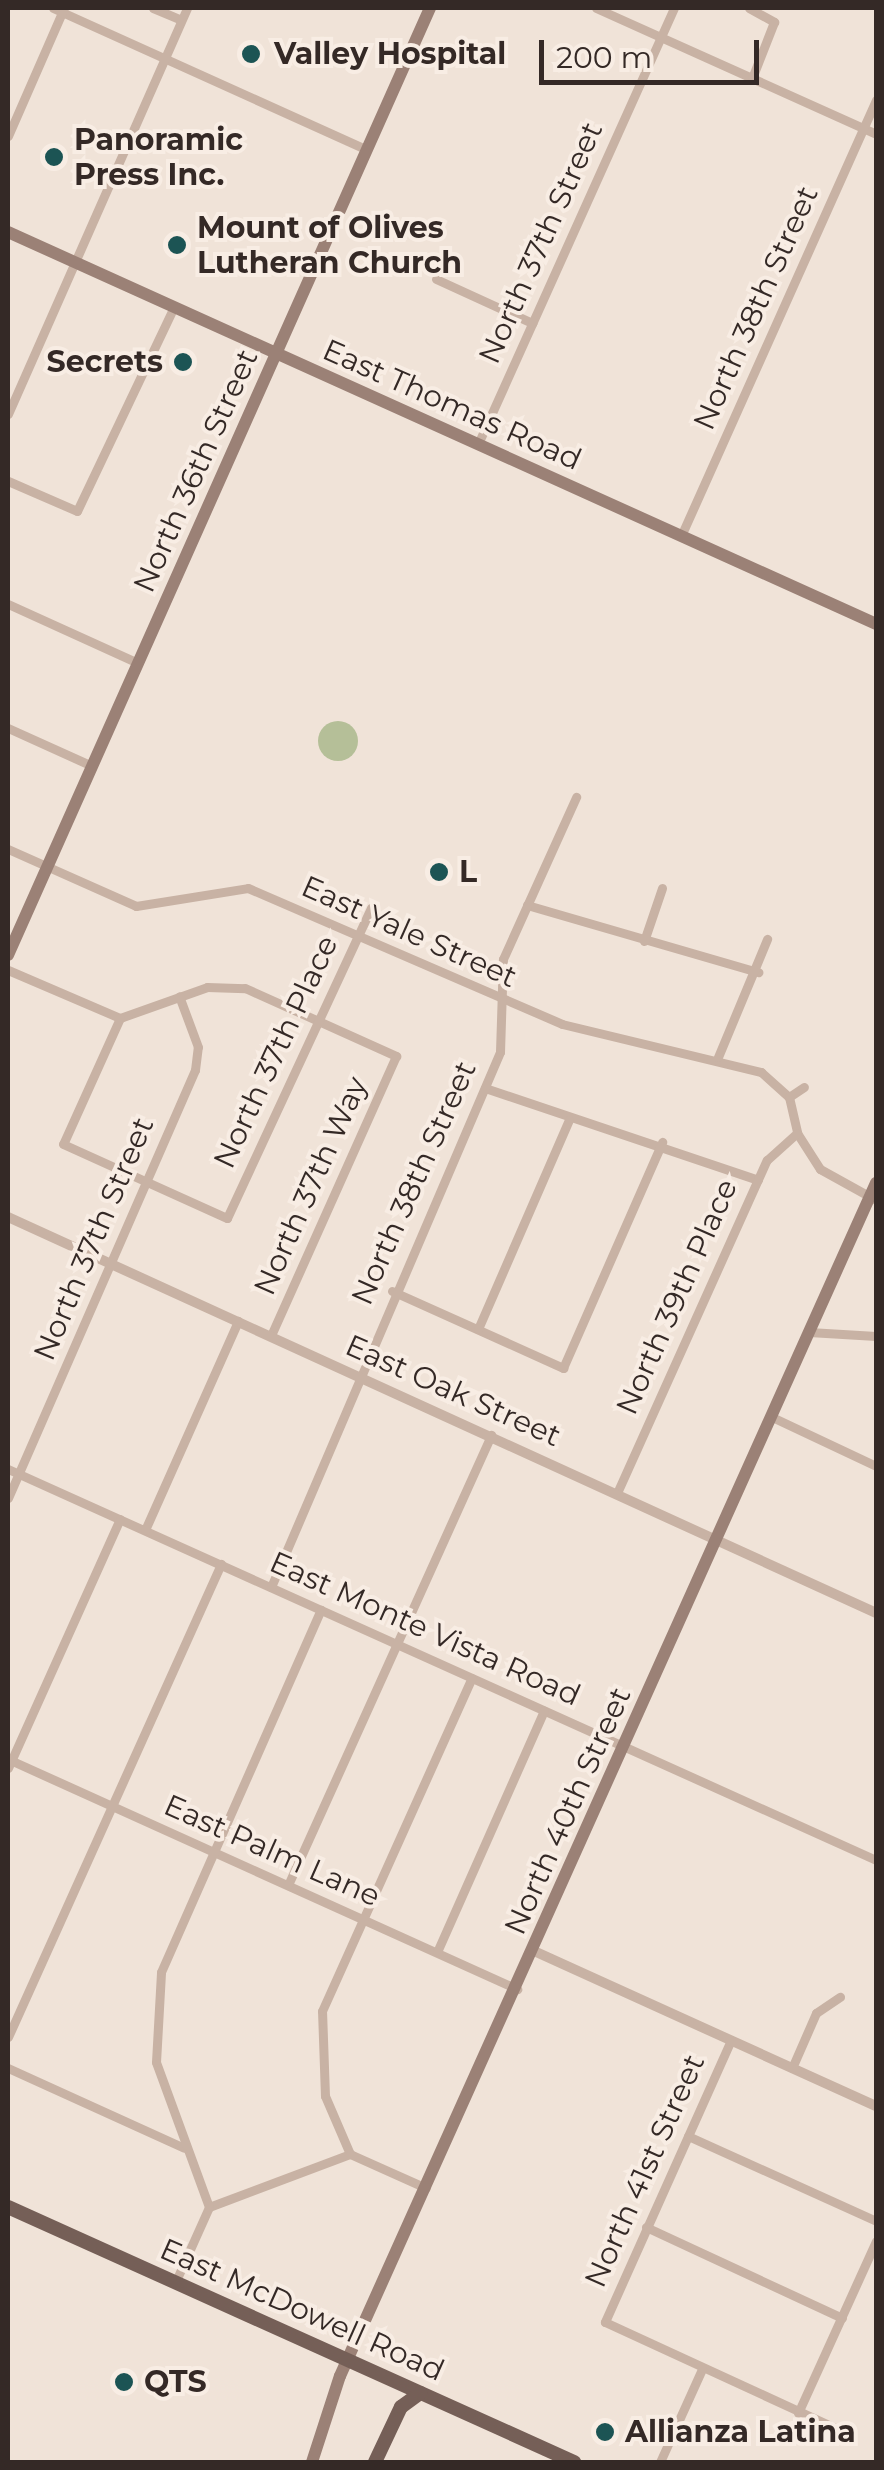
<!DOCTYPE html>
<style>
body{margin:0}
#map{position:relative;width:884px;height:2470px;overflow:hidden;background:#f0e3d8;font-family:Montserrat,sans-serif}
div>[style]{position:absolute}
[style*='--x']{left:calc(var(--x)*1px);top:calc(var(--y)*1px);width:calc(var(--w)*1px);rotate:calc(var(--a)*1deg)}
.green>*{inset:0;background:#b5bf98}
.round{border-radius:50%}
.minor>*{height:9px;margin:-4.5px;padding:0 4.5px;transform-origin:4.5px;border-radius:4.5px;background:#c8b2a4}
.tertiary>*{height:10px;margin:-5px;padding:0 5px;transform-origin:5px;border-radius:5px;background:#c8b2a4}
.secondary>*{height:12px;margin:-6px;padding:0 6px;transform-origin:6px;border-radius:6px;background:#9b8176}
.primary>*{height:14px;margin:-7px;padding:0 7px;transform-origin:7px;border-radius:7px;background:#755f57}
.dots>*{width:28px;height:28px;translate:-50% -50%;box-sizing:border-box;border:5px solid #f8ede4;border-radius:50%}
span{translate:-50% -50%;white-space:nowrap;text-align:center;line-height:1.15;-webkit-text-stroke:8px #f8ede4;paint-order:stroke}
.poi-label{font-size:30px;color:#342926;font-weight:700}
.left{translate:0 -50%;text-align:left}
.right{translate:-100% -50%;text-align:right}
.street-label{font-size:30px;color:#342926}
.frame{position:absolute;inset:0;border:10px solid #342926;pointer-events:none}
.scale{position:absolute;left:539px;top:40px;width:220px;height:45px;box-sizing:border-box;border:5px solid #342926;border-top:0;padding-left:12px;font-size:30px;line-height:35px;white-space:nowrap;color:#342926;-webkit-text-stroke:8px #f8ede4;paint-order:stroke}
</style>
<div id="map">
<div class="green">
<div class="round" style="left:318px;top:721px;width:40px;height:40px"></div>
</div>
<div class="minor">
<div style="--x:53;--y:8;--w:343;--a:24.3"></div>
<div style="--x:153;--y:8;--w:30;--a:23"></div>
<div style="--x:596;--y:8;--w:307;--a:24.2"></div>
<div style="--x:749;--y:8;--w:29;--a:29"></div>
<div style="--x:774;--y:22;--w:60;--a:111.4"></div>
<div style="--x:8;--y:136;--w:140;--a:-66.4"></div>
<div style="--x:436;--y:279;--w:106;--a:24.6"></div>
<div style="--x:8;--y:414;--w:444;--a:-66.2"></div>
<div style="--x:478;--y:444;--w:478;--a:-65.8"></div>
<div style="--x:8;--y:481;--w:75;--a:23.5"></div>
<div style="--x:77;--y:511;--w:226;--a:-64.6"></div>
<div style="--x:681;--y:536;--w:478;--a:-65.9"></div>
<div style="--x:8;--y:604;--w:143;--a:24.4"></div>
<div style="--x:8;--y:728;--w:92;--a:24.3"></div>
<div style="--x:8;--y:849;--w:140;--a:24"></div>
<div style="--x:136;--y:906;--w:113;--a:-9.1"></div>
<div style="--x:248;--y:888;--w:342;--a:23.4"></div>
<div style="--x:562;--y:1024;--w:205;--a:13.6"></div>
<div style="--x:761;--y:1072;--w:38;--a:42"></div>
<div style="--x:789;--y:1097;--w:37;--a:77"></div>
<div style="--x:797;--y:1133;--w:43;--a:57.4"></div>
<div style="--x:820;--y:1169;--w:64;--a:29"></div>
<div style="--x:527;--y:905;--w:241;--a:16.2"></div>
<div style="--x:644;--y:941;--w:56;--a:-71.2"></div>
<div style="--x:8;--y:970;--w:122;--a:23.2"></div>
<div style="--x:120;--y:1018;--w:92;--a:-19.6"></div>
<div style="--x:207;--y:987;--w:38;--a:2"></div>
<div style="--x:245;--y:988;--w:166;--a:24.2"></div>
<div style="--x:396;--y:1056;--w:307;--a:114.1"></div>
<div style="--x:120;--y:1018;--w:138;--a:114.3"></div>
<div style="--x:63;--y:1144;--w:180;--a:24.3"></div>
<div style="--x:227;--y:1218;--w:342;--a:-65.1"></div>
<div style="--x:718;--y:1057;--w:128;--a:-67.4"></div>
<div style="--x:485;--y:1088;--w:288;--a:18.6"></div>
<div style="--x:789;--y:1097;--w:18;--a:-34"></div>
<div style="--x:392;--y:1291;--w:188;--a:24.2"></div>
<div style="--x:563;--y:1368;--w:247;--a:-66.3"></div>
<div style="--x:478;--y:1329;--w:228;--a:-66.5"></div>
<div style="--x:809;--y:1332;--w:67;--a:3.4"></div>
<div style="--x:772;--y:1417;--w:115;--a:25.2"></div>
<div style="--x:8;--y:1469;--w:952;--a:24.25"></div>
<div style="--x:617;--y:1493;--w:365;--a:-65.8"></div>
<div style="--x:767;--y:1160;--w:40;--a:-42"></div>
<div style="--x:8;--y:1498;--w:467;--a:-66.4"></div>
<div style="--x:195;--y:1070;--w:23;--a:-83"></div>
<div style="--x:198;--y:1047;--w:54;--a:-110.4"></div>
<div style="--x:145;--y:1530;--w:229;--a:-66"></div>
<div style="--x:271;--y:1587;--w:582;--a:-66.83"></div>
<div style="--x:500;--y:1052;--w:93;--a:-88.2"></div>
<div style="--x:503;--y:959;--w:178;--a:-65.7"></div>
<div style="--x:8;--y:1759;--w:559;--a:24.32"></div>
<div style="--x:8;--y:1768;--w:273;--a:-65.8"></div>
<div style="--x:288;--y:1885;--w:494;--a:-65.7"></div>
<div style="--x:437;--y:1952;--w:264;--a:-66.1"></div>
<div style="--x:8;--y:2037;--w:519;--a:-65.76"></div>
<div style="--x:731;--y:2040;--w:309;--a:114.1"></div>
<div style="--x:605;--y:2322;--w:265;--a:24.7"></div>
<div style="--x:8;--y:2068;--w:193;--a:24.4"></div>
<div style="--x:792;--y:2068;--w:60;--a:-66.4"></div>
<div style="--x:816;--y:2013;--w:29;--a:-34"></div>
<div style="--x:688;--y:2136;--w:206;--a:24.3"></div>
<div style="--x:350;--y:2154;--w:63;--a:-113.3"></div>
<div style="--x:325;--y:2096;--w:85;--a:-92"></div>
<div style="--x:322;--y:2011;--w:365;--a:-65.8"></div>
<div style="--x:209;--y:2207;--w:151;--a:-20.6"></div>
<div style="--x:350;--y:2154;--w:83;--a:24.1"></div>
<div style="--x:646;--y:2227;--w:216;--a:24.9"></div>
<div style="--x:175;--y:2283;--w:83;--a:-65.9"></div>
<div style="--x:209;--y:2207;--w:154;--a:-110.1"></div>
<div style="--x:156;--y:2062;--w:90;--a:-86.8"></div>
<div style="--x:161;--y:1972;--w:396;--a:-66.2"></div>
<div style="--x:798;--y:2413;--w:189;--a:-65.6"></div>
<div style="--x:660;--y:2462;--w:102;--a:-65.7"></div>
</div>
<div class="tertiary">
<div style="--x:8;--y:1217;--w:954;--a:24.52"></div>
<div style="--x:534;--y:1951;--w:375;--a:24.4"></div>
</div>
<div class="secondary">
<div style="--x:8;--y:232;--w:952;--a:24.3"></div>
<div style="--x:8;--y:955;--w:1037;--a:-65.98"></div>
<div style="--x:312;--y:2462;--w:90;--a:-72"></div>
<div style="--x:340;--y:2376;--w:1308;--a:-65.81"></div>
</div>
<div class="primary">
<div style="--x:8;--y:2207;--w:621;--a:24.25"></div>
<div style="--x:375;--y:2462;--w:61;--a:-64.7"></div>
<div style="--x:401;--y:2407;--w:24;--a:-36"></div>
</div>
<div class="dots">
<div style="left:251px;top:54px;background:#1c5454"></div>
<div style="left:54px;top:157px;background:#1c5454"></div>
<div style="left:177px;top:245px;background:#1c5454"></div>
<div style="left:183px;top:362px;background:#1c5454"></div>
<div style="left:439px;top:872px;background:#1c5454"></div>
<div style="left:124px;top:2382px;background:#1c5454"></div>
<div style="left:605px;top:2432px;background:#1c5454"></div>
</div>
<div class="poi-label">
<span class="left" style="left:274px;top:54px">Valley Hospital</span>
<span class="left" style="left:74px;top:157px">Panoramic<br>Press Inc.</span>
<span class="left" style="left:197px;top:245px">Mount of Olives<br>Lutheran Church</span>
<span class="right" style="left:163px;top:362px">Secrets</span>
<span class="left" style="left:459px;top:872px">L</span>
<span class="left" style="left:144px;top:2382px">QTS</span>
<span class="left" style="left:625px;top:2432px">Allianza Latina</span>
</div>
<div class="street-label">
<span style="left:541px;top:243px;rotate:-66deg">North 37th Street</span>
<span style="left:756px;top:308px;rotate:-66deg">North 38th Street</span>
<span style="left:452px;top:405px;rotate:24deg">East Thomas Road</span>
<span style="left:196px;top:471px;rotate:-66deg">North 36th Street</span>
<span style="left:409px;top:932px;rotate:24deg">East Yale Street</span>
<span style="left:276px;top:1052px;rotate:-65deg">North 37th Place</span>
<span style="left:414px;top:1183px;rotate:-66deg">North 38th Street</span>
<span style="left:311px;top:1186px;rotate:-66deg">North 37th Way</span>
<span style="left:94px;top:1239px;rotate:-67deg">North 37th Street</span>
<span style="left:677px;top:1297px;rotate:-66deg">North 39th Place</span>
<span style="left:453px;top:1391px;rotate:24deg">East Oak Street</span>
<span style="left:425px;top:1629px;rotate:24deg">East Monte Vista Road</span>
<span style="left:568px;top:1811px;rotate:-66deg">North 40th Street</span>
<span style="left:272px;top:1851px;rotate:24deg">East Palm Lane</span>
<span style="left:645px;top:2171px;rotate:-66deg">North 41st Street</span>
<span style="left:302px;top:2310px;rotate:24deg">East McDowell Road</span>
</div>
<div class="frame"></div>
<div class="scale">200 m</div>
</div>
